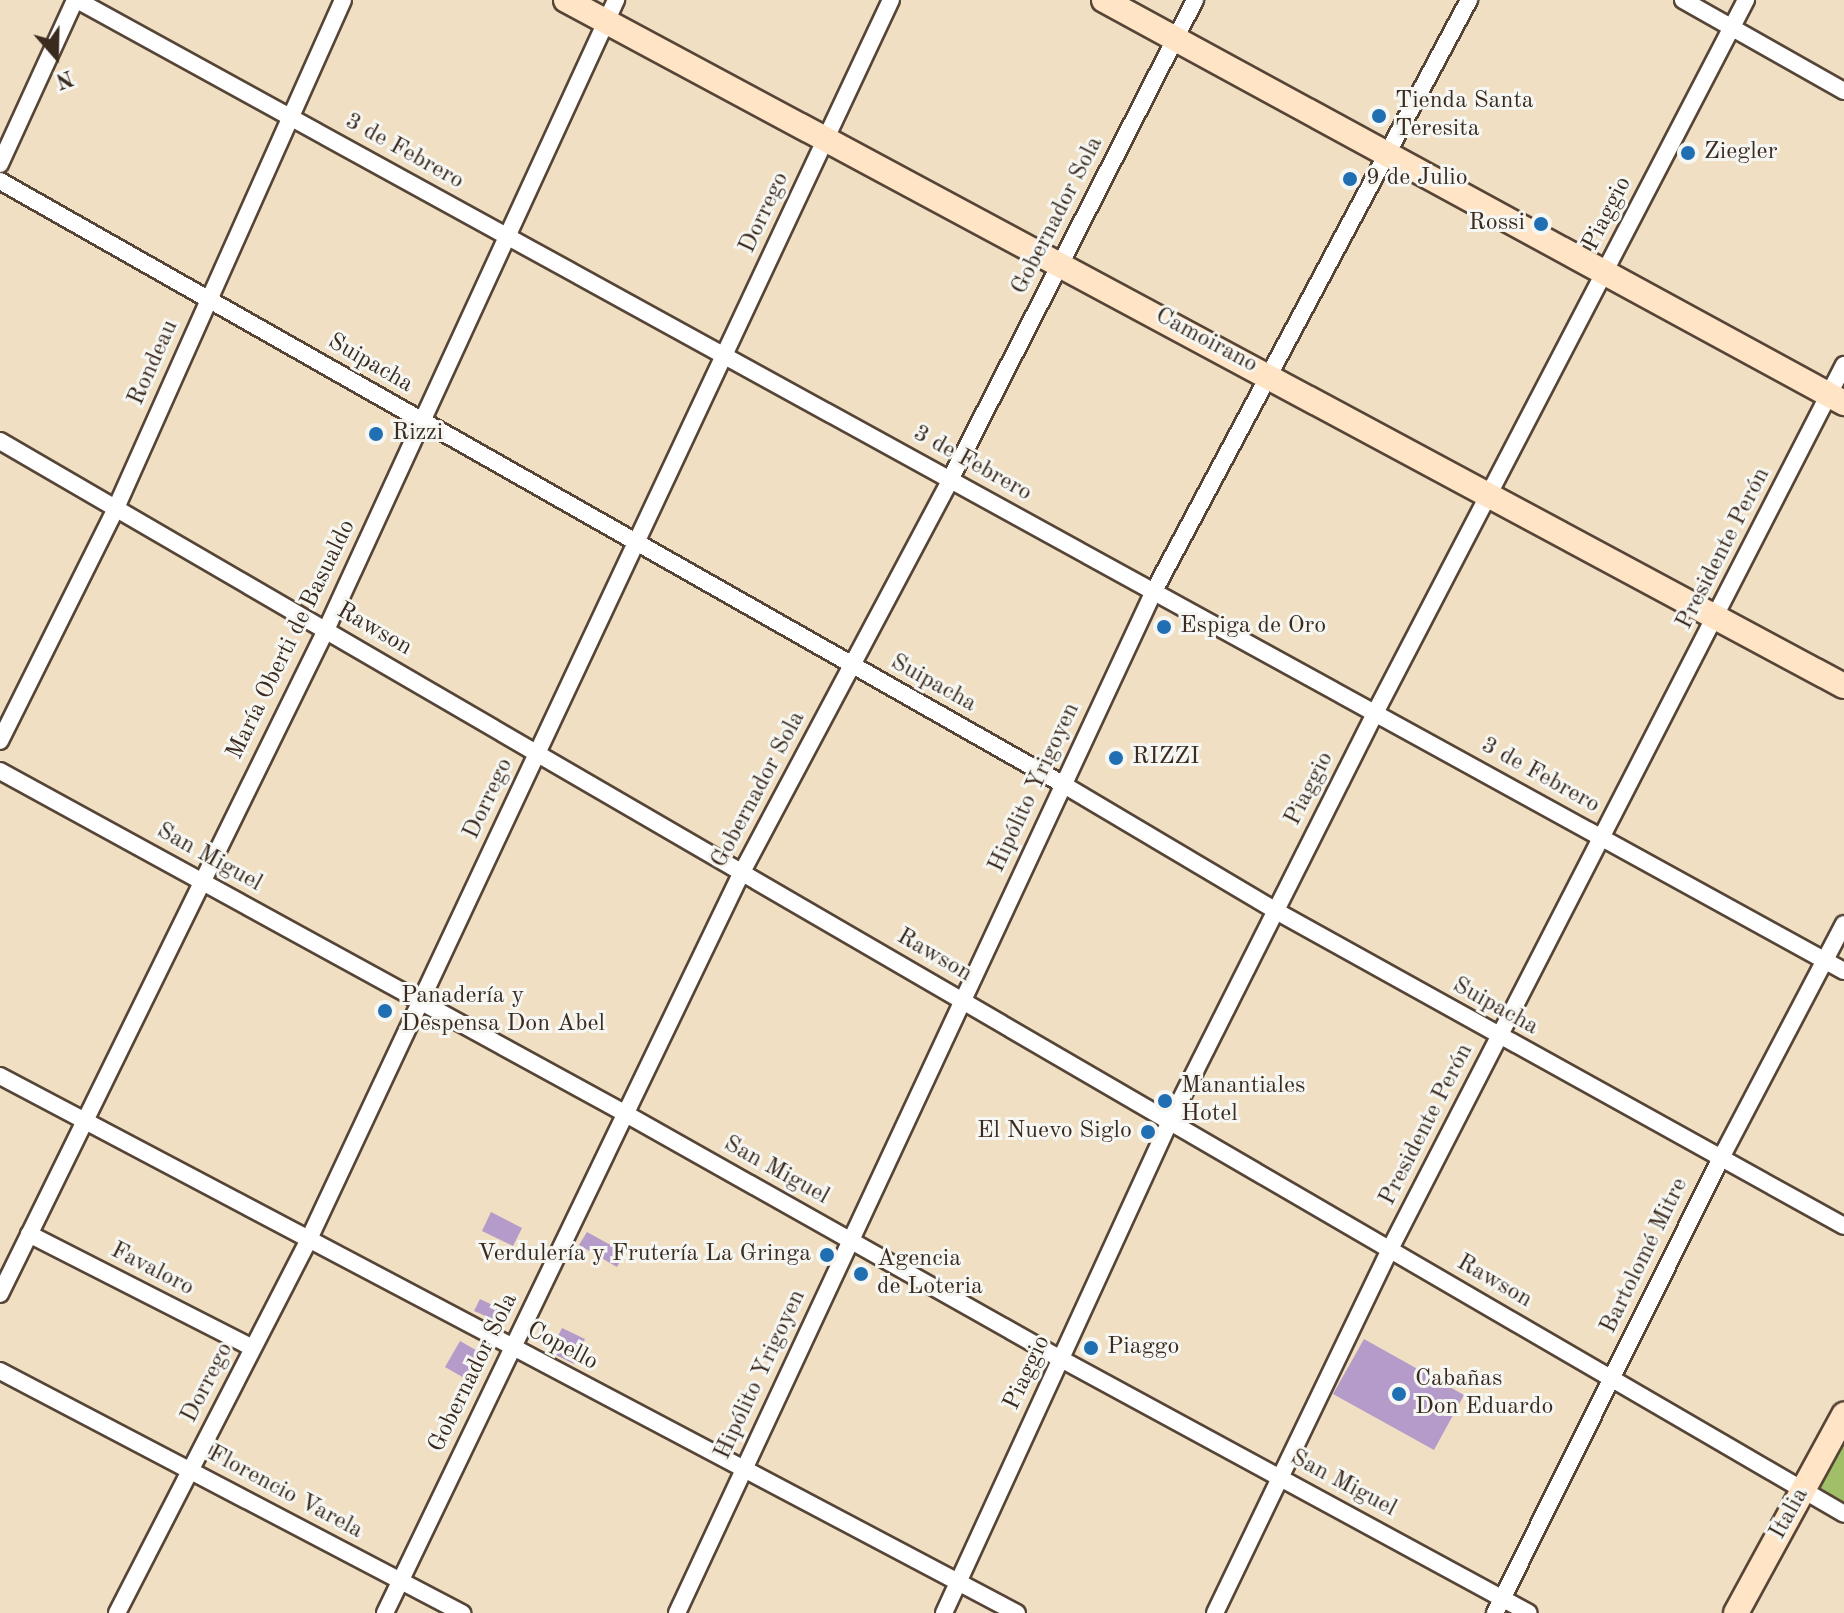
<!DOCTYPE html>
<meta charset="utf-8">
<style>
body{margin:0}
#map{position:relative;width:1844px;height:1613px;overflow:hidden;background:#f0dfc2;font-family:"Old Standard TT",serif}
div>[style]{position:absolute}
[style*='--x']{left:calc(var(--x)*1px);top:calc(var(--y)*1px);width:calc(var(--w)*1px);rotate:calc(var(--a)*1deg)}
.green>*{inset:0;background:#a0bf66}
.building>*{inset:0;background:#b59bca}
.roads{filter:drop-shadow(2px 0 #564537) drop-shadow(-2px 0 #564537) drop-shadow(0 2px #564537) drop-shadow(0 -2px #564537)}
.street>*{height:16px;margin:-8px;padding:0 8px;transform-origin:8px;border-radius:8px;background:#fff}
.secondary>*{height:24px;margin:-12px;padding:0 12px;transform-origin:12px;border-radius:12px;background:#ffe4c6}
.dots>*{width:22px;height:22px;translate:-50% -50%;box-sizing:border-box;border:4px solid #f6f6f2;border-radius:50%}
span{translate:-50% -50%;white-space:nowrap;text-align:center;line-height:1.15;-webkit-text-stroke:6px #f6f6f2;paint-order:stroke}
.poi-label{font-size:24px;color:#3b2a1e}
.left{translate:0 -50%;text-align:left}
.right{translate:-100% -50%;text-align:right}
.street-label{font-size:24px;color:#3b2a1e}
.north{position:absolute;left:16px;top:16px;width:80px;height:80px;-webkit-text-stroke:6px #f6f6f2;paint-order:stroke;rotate:160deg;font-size:22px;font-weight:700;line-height:32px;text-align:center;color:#3b2a1e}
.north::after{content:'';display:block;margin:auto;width:28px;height:36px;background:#3b2a1e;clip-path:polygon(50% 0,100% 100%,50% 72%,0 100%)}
</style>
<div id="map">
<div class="green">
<div style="clip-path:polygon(1844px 1415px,1844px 1514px,1804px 1490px)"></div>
</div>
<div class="building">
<div style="clip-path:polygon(491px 1212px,522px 1228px,513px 1246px,482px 1231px)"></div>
<div style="clip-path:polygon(587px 1232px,625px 1253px,617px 1267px,579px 1245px)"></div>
<div style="clip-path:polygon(480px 1299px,501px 1309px,495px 1320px,474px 1311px)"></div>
<div style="clip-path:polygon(562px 1328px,585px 1339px,574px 1364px,550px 1352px)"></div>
<div style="clip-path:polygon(1364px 1339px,1464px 1395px,1434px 1450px,1333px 1394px)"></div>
<div style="clip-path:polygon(460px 1341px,481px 1353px,466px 1379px,445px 1367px)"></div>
</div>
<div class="roads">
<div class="street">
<div style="--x:77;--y:0;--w:2016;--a:28.79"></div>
<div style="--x:1683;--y:0;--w:185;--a:29.5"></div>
<div style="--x:0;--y:164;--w:180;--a:-65.4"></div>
<div style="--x:0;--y:181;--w:1223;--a:29.58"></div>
<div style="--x:1064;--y:785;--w:247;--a:30.7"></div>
<div style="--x:1276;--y:911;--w:649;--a:29.01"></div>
<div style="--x:0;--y:441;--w:2133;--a:30.19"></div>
<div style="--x:0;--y:741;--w:260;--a:-63.5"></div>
<div style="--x:116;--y:508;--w:556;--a:-65.92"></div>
<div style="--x:0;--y:771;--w:714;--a:28.72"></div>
<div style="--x:626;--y:1114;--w:499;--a:29.4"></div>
<div style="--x:1061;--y:1359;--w:532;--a:28.49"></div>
<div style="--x:0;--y:1076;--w:1150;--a:27.84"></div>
<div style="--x:29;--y:1234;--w:251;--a:27"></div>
<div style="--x:0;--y:1294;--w:740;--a:-63.85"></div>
<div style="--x:326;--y:630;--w:694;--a:-65.28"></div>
<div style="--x:0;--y:1371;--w:522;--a:27.65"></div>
<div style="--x:117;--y:1613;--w:418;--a:-62.8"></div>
<div style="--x:308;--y:1241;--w:1371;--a:-64.84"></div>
<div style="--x:385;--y:1613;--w:823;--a:-64.28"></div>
<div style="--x:742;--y:872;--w:444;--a:-62"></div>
<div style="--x:950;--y:480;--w:539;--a:-62.96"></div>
<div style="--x:677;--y:1613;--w:1128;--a:-64.98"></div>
<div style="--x:1154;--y:591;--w:670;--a:-61.94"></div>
<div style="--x:944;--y:1613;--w:541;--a:-65.33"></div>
<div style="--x:1170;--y:1121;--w:457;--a:-63.3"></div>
<div style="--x:1375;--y:713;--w:804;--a:-62.51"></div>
<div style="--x:1215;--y:1613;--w:404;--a:-64.3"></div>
<div style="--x:1390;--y:1249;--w:994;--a:-62.82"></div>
<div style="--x:1495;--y:1613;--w:508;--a:-63.59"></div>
<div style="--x:1721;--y:1158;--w:264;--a:-62.3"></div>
</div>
<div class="secondary">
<div style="--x:566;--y:0;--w:1450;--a:28.23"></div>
<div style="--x:1104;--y:0;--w:843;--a:28.57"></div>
<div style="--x:1736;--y:1613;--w:226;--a:-61.4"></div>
</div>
</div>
<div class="dots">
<div style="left:1379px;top:116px;background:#1f6fb2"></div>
<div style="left:1688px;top:153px;background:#1f6fb2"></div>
<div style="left:1350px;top:179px;background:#1f6fb2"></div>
<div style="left:1541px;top:224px;background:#1f6fb2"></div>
<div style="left:376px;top:434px;background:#1f6fb2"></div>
<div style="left:1164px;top:627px;background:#1f6fb2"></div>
<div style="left:1116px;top:758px;background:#1f6fb2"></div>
<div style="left:385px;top:1011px;background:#1f6fb2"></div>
<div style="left:1165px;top:1101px;background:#1f6fb2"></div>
<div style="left:1148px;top:1132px;background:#1f6fb2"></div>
<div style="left:827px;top:1255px;background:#1f6fb2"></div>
<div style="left:861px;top:1274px;background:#1f6fb2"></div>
<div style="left:1091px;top:1348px;background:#1f6fb2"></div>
<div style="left:1399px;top:1394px;background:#1f6fb2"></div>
</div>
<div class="poi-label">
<span class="left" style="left:1395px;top:116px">Tienda Santa<br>Teresita</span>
<span class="left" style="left:1704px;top:153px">Ziegler</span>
<span class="left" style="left:1366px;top:179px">9 de Julio</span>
<span class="right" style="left:1525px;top:224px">Rossi</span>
<span class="left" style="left:392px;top:434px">Rizzi</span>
<span class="left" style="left:1180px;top:627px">Espiga de Oro</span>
<span class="left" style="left:1132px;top:758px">RIZZI</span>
<span class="left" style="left:401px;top:1011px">Panadería y<br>Despensa Don Abel</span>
<span class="left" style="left:1181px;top:1101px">Manantiales<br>Hotel</span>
<span class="right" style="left:1132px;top:1132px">El Nuevo Siglo</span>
<span class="right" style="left:811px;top:1255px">Verdulería y Frutería La Gringa</span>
<span class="left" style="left:877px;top:1274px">Agencia<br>de Loteria</span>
<span class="left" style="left:1107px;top:1348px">Piaggo</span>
<span class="left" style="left:1415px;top:1394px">Cabañas<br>Don Eduardo</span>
</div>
<div class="street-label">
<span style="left:404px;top:152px;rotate:29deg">3 de Febrero</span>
<span style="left:765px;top:213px;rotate:-65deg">Dorrego</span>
<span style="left:1608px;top:214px;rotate:-63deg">Piaggio</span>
<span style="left:1058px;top:216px;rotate:-63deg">Gobernador Sola</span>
<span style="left:1206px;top:341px;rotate:28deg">Camoirano</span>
<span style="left:154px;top:363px;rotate:-66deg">Rondeau</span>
<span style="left:370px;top:364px;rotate:30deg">Suipacha</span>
<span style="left:972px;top:464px;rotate:29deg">3 de Febrero</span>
<span style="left:1724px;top:549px;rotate:-63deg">Presidente Perón</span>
<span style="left:374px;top:630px;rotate:30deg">Rawson</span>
<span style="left:292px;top:640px;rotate:-64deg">María Oberti de Basualdo</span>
<span style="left:933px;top:684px;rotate:29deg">Suipacha</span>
<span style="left:1540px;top:776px;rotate:29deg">3 de Febrero</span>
<span style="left:1035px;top:788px;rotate:-65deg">Hipólito Yrigoyen</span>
<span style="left:1310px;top:789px;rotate:-63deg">Piaggio</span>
<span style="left:759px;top:790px;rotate:-62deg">Gobernador Sola</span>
<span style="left:489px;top:799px;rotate:-65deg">Dorrego</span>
<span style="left:209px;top:858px;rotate:29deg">San Miguel</span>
<span style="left:934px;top:956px;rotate:30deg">Rawson</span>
<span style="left:1495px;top:1007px;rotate:29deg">Suipacha</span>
<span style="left:1427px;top:1125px;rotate:-63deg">Presidente Perón</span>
<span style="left:776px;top:1171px;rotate:29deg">San Miguel</span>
<span style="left:1645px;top:1256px;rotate:-64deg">Bartolomé Mitre</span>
<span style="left:152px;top:1270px;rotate:27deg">Favaloro</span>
<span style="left:1494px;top:1282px;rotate:30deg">Rawson</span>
<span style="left:562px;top:1347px;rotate:28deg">Copello</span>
<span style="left:474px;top:1373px;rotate:-64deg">Gobernador Sola</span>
<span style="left:1028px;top:1373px;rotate:-65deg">Piaggio</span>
<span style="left:761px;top:1375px;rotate:-65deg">Hipólito Yrigoyen</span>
<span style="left:208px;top:1383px;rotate:-63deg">Dorrego</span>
<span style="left:1343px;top:1484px;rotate:28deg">San Miguel</span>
<span style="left:285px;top:1493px;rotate:28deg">Florencio Varela</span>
<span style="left:1790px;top:1514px;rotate:-61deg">Italia</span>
</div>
<div class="north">N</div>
</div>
